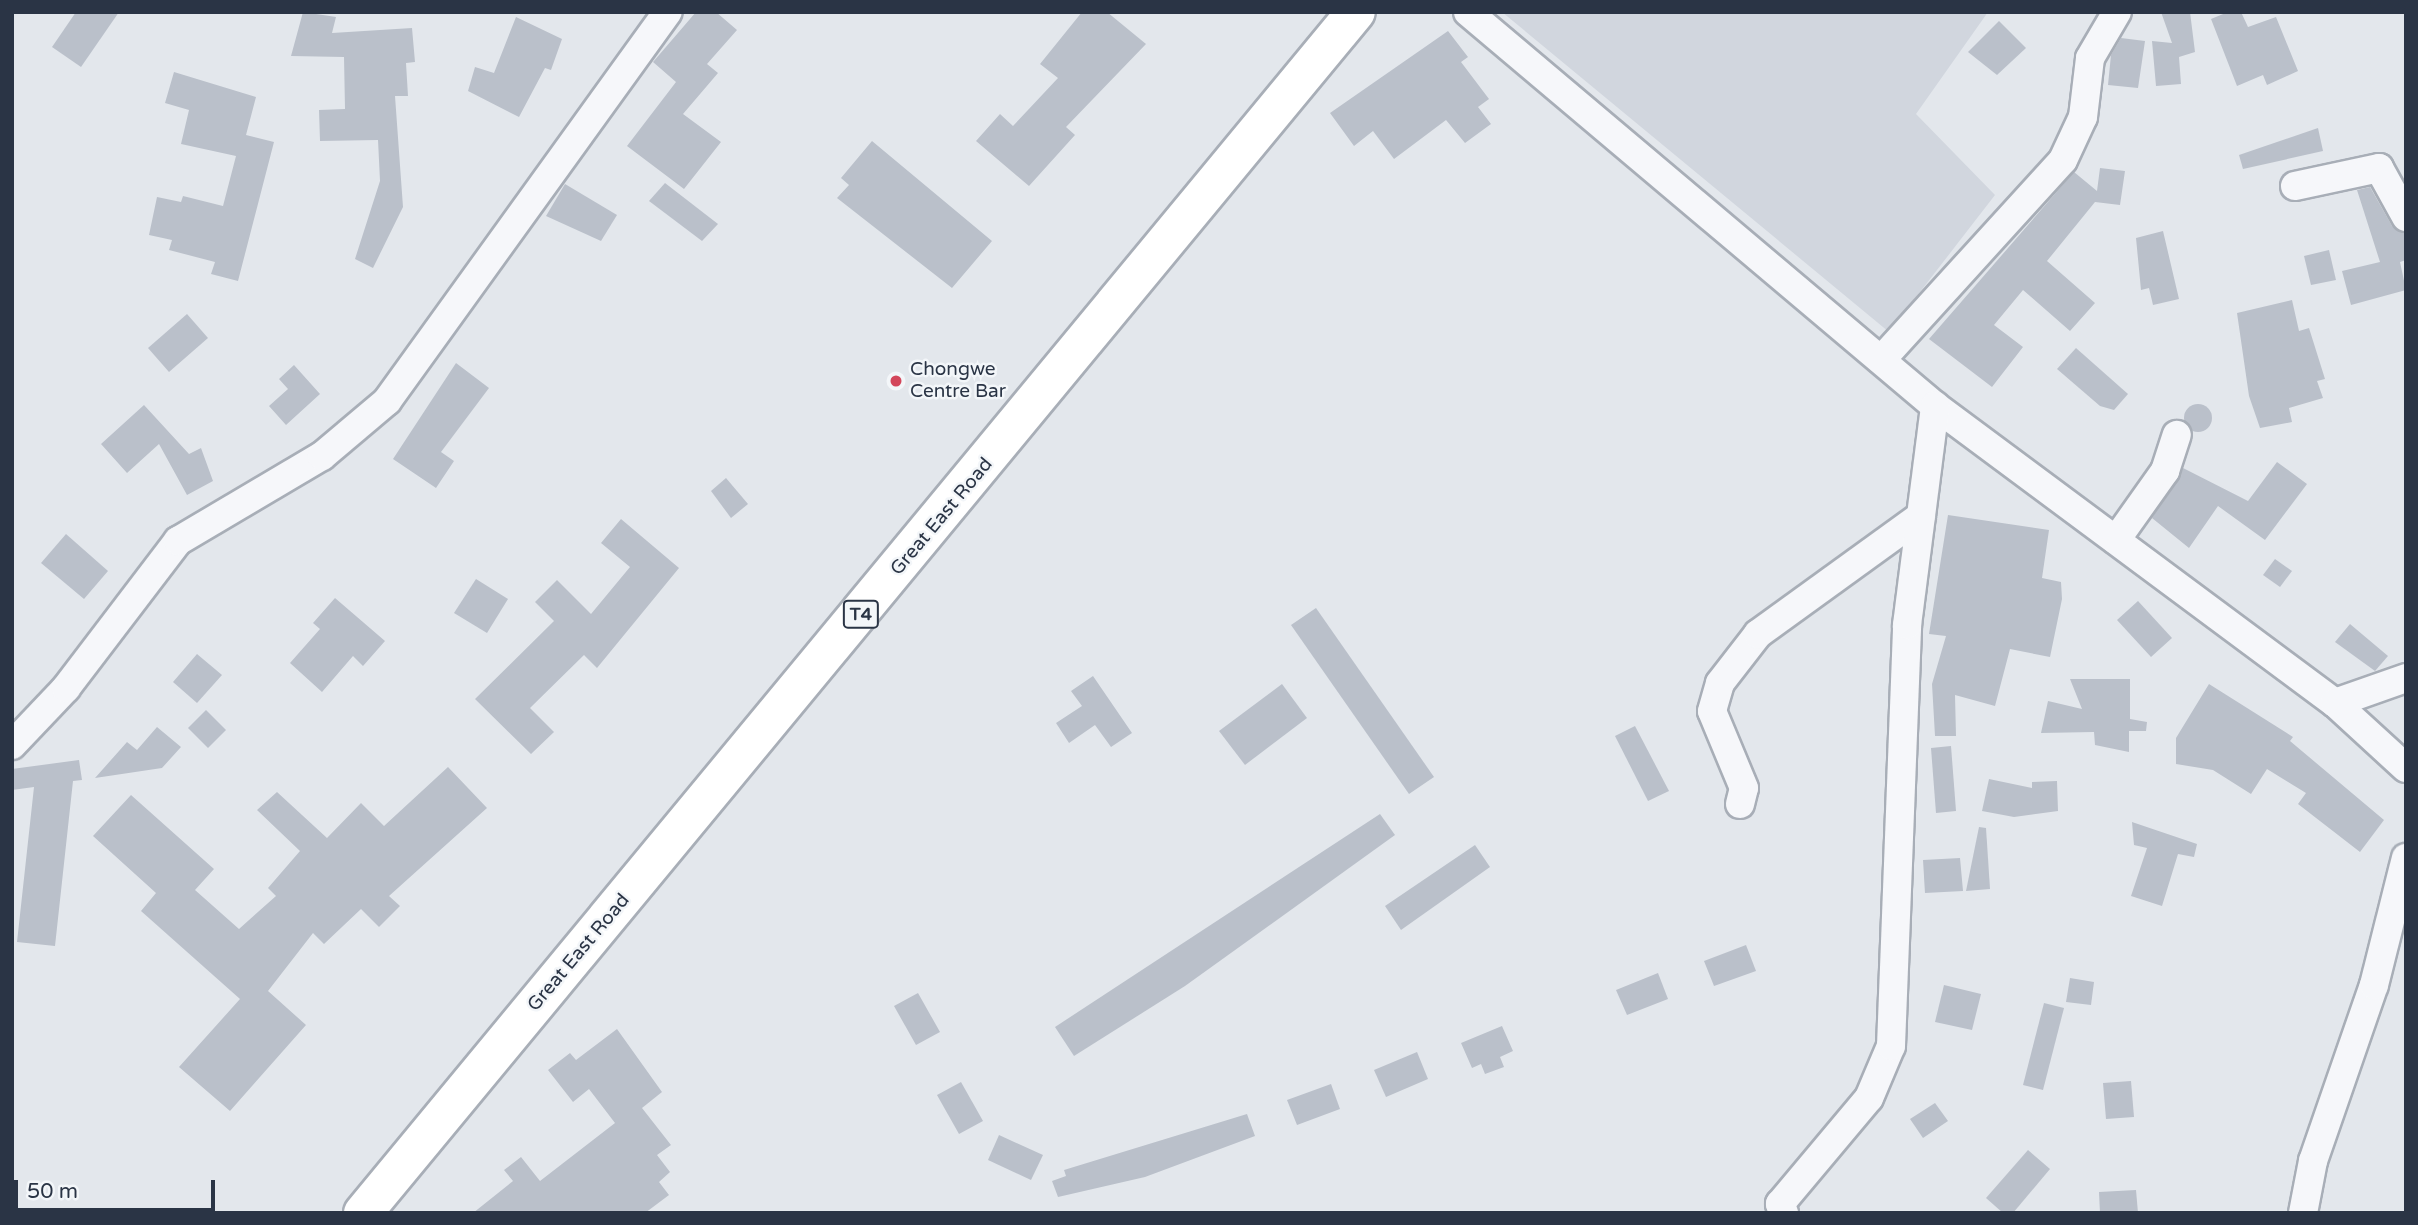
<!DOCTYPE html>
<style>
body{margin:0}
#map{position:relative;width:2418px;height:1225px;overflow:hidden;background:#e3e7ec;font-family:"Varela Round",sans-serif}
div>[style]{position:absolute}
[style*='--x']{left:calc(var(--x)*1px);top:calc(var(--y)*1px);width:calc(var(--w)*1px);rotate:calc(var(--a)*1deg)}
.built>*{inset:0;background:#d1d6de}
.building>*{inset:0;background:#bac0ca}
.round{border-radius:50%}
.roads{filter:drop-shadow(2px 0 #a8aeb7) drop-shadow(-2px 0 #a8aeb7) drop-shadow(0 2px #a8aeb7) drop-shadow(0 -2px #a8aeb7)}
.street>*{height:28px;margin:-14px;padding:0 14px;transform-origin:14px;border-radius:14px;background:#f6f7fa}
.highway>*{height:38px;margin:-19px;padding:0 19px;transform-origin:19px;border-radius:19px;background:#fff}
.dots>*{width:19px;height:19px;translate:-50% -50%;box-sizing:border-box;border:4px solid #f3f6f9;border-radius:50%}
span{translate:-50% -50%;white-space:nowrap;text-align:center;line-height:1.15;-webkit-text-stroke:5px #f3f6f9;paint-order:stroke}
.shield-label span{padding:2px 5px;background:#f3f6f9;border:2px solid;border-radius:5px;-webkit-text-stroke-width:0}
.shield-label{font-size:18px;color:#2a3445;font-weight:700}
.poi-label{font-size:19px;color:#2a3445}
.left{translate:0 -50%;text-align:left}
.street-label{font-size:19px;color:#2a3445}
.frame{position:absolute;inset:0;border:14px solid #2a3445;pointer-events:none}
.scale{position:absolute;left:14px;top:1180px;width:201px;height:32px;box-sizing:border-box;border:4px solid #2a3445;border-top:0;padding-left:9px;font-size:21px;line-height:24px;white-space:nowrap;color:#2a3445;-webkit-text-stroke:5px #f3f6f9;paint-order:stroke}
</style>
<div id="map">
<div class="built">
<div style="clip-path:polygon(1502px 12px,1988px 12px,1916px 114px,1995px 195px,1889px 332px)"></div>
</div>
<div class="building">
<div style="clip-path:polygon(76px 12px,119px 12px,81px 67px,52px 47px)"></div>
<div style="clip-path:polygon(303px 12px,336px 17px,332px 33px,412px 28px,415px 62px,406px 63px,408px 96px,395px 96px,403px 207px,373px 268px,355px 259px,380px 181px,378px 140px,320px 141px,319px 110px,345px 109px,344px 57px,291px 56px)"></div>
<div style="clip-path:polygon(696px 12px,716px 12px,737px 30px,707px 64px,718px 73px,683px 114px,721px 142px,684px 189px,627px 146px,676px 82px,653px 62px)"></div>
<div style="clip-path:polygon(1082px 12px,1107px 12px,1146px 44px,1066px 127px,1075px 135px,1029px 186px,976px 141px,1000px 114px,1013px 126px,1058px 78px,1040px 64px)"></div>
<div style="clip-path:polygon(2161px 12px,2190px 12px,2195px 52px,2179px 57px,2181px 84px,2156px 86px,2152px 41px,2172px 43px)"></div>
<div style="clip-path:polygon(2228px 12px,2241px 12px,2248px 27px,2276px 17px,2298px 71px,2267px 85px,2263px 75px,2237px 86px,2211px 19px)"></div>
<div style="clip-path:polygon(516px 17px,562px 39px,551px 70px,545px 68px,519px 117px,468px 91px,475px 67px,494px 73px)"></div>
<div style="clip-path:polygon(1999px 21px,2026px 48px,1997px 75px,1968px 52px)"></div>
<div style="clip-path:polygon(1448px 31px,1468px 57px,1461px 62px,1489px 99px,1478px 107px,1491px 124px,1465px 143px,1446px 120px,1394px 159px,1373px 131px,1354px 146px,1330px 113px)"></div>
<div style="clip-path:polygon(2121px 38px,2145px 41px,2138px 88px,2108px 85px,2111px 55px)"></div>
<div style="clip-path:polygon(174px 72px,256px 97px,246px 135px,274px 142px,238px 281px,211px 274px,215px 262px,169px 250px,172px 240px,149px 235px,157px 197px,181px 202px,183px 196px,223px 206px,236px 156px,181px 144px,189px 110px,165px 103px)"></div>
<div style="clip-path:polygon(2318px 128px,2323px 151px,2243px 169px,2239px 155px)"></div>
<div style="clip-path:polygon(872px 141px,992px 241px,952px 288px,837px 198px,849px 185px,841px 178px)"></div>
<div style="clip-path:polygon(2100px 168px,2125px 171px,2120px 205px,2095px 202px,2047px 261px,2095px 303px,2070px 331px,2023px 290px,1994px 325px,2023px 347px,1992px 387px,1929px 339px,2074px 172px,2097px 191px)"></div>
<div style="clip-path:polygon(665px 183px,718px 224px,702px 241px,649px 201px)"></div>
<div style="clip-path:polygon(565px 184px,617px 215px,601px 241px,546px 216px)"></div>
<div style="clip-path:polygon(2370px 187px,2392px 226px,2406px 234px,2406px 260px,2400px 262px,2406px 290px,2351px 305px,2342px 271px,2380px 262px,2357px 190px)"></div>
<div style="clip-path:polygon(2163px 231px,2179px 299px,2153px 305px,2149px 288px,2141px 290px,2136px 238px)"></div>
<div style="clip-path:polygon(2329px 250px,2336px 280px,2311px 285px,2304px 256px)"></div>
<div style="clip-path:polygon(2292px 300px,2299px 331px,2309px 328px,2325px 379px,2317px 381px,2323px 398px,2289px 408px,2292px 422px,2260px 428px,2249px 396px,2237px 313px)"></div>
<div style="clip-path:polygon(187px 314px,208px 338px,169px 372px,148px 348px)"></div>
<div style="clip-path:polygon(2076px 348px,2128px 394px,2114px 410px,2100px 406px,2057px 369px)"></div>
<div style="clip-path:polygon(456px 363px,489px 388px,441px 452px,454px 461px,436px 488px,393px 459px)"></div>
<div style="clip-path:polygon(294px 365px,320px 394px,286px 425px,269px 406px,288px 389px,279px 379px)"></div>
<div class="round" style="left:2184px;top:404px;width:28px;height:28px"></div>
<div style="clip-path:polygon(144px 405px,189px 454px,201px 448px,213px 481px,187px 495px,159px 444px,127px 473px,101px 444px)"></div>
<div style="clip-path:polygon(2277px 462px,2307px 484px,2265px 540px,2218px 506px,2189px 548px,2152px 518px,2183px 468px,2248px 501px)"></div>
<div style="clip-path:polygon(726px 478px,748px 504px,731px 518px,711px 491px)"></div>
<div style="clip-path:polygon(1948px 515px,2049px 530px,2042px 578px,2061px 582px,2062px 599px,2050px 657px,2010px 649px,1995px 706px,1955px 695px,1956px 736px,1935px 736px,1932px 684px,1946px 636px,1929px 634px)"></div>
<div style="clip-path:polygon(621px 519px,679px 568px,597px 668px,584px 655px,530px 708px,554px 732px,531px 754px,475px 699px,554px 621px,535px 602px,557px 580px,591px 614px,630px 567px,601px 543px)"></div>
<div style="clip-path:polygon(66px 534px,108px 571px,84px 599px,41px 563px)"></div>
<div style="clip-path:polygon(2275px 559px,2292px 571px,2280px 587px,2263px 575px)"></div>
<div style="clip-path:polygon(476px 579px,508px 599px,487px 633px,454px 613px)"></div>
<div style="clip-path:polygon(335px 598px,385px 641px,363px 666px,353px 656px,322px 692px,290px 663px,320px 629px,313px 623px)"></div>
<div style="clip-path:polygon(2138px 601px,2172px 638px,2151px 657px,2117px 620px)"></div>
<div style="clip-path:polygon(1316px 608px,1434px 777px,1409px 794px,1291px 625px)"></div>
<div style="clip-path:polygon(2350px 624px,2388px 656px,2375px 671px,2335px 642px)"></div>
<div style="clip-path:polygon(197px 654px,222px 675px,197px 703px,173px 682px)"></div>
<div style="clip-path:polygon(1093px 676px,1132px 733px,1111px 747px,1095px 725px,1069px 743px,1056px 723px,1082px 706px,1071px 691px)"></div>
<div style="clip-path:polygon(2070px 679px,2130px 679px,2130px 719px,2147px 722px,2146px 731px,2129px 731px,2129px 752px,2095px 745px,2094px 732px,2041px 733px,2048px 701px,2082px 709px)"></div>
<div style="clip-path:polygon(1282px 684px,1307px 718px,1245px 765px,1219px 731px)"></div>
<div style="clip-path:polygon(2209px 684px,2293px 737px,2290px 741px,2384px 820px,2360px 852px,2298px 804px,2306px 793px,2267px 769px,2251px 794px,2213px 770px,2176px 764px,2176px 738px)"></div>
<div style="clip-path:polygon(206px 710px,226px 730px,208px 748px,188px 728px)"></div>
<div style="clip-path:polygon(1635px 726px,1669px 791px,1648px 801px,1615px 736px)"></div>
<div style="clip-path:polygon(157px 727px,181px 747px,162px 768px,95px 778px,127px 742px,137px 750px)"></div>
<div style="clip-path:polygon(1951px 746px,1956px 811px,1936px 813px,1931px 748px)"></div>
<div style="clip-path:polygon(79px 760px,82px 780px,73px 781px,55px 946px,17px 942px,34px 787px,12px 790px,12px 769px)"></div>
<div style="clip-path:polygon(448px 767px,487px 808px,389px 896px,400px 906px,379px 927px,361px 909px,324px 944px,313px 933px,268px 991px,306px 1025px,230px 1111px,179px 1067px,240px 999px,141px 911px,156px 893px,93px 836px,131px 795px,214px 869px,195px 890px,239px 929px,276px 896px,268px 888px,300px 851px,257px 810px,277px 792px,327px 838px,361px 803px,384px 826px)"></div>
<div style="clip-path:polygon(1989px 779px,2032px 788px,2032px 782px,2057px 781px,2058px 811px,2014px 817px,1982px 811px)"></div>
<div style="clip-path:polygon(1380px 814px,1395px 835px,1185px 986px,1074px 1056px,1055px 1027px)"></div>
<div style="clip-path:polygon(2132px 822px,2197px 844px,2194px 857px,2178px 854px,2162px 906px,2131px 896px,2147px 848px,2134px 845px)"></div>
<div style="clip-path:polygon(1979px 827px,1986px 828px,1990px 889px,1966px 891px)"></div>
<div style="clip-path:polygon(1475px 845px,1490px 867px,1401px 930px,1385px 906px)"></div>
<div style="clip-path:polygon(1960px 858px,1963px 891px,1925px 893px,1923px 860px)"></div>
<div style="clip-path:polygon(1746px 945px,1756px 971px,1714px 986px,1704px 961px)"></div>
<div style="clip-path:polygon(1658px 973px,1668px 999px,1627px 1015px,1616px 990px)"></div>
<div style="clip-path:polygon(2070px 978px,2094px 982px,2091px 1005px,2066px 1002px)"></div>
<div style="clip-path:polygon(1944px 985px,1981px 994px,1972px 1030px,1935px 1022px)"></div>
<div style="clip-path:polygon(918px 993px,940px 1032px,916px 1045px,894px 1006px)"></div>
<div style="clip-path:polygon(2044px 1003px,2064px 1008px,2043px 1090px,2023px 1085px)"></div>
<div style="clip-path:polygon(1502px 1026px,1513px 1051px,1500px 1057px,1504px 1067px,1485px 1074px,1481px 1064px,1472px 1068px,1461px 1043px)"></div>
<div style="clip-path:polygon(617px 1029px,662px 1092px,642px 1108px,671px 1145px,657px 1155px,670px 1172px,659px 1182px,669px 1195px,645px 1213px,473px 1213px,513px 1181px,504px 1170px,521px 1157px,540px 1181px,615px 1123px,589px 1089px,573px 1102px,548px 1070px,570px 1053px,576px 1060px)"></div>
<div style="clip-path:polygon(1417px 1052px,1428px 1079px,1386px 1097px,1374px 1070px)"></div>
<div style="clip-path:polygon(2131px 1081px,2134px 1117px,2106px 1119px,2103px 1083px)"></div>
<div style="clip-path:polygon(961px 1082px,983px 1121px,959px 1134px,937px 1095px)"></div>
<div style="clip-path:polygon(1331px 1084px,1340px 1109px,1297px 1125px,1287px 1100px)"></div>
<div style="clip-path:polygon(1935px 1103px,1948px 1121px,1923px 1138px,1910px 1119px)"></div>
<div style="clip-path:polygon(1247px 1114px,1255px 1136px,1145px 1177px,1058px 1197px,1052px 1181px,1066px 1176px,1064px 1170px)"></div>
<div style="clip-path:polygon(999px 1135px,1043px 1155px,1031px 1180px,988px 1160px)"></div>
<div style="clip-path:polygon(2028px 1150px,2050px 1169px,2013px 1213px,2003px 1213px,1986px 1198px)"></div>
<div style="clip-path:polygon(2136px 1190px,2138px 1213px,2100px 1213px,2099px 1192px)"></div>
</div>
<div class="roads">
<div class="street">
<div style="--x:1468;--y:12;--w:611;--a:40.15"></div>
<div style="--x:1935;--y:406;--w:498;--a:36.6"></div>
<div style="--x:2335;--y:703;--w:96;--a:42.5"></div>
<div style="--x:2295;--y:186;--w:86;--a:-12.1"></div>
<div style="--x:2379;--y:168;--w:56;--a:61.1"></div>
<div style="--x:1881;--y:360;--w:270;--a:-47.7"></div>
<div style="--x:2063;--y:160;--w:47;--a:-65.1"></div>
<div style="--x:2083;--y:117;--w:59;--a:-83.2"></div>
<div style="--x:2090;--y:58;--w:53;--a:-59.6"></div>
<div style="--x:2116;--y:540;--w:85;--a:-54.6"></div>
<div style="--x:2165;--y:471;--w:38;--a:-72"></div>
<div style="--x:2335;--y:703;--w:75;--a:-19.4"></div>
<div style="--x:12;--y:745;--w:79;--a:-46.5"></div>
<div style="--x:66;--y:688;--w:185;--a:-52.7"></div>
<div style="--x:178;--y:541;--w:167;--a:-30.6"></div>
<div style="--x:322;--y:456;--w:85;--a:-40.2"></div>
<div style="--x:387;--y:401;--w:480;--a:-54.2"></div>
<div style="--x:1740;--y:804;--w:16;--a:-76"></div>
<div style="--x:1744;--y:788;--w:83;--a:-112.6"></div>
<div style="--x:1712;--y:711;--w:29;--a:-74"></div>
<div style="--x:1720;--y:683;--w:62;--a:-52.2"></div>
<div style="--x:1758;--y:634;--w:201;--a:-35.9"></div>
<div style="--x:1784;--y:1213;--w:10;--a:-114"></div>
<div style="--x:1780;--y:1204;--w:138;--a:-50"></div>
<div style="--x:1869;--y:1098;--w:56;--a:-67.1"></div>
<div style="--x:1891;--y:1046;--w:421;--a:-87.8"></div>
<div style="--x:1907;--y:625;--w:221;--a:-82.7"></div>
<div style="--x:2303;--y:1213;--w:53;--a:-79.1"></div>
<div style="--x:2313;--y:1161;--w:186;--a:-70.9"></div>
<div style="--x:2374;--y:985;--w:131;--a:-75.9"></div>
</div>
<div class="highway">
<div style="--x:363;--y:1213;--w:1558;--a:-50.42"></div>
</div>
</div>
<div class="dots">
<div style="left:896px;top:381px;background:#d3465b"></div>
</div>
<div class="shield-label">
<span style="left:861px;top:614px">T4</span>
</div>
<div class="poi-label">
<span class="left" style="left:910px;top:381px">Chongwe<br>Centre Bar</span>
</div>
<div class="street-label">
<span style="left:942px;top:517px;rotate:-50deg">Great East Road</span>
<span style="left:579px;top:953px;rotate:-50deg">Great East Road</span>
</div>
<div class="frame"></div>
<div class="scale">50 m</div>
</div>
